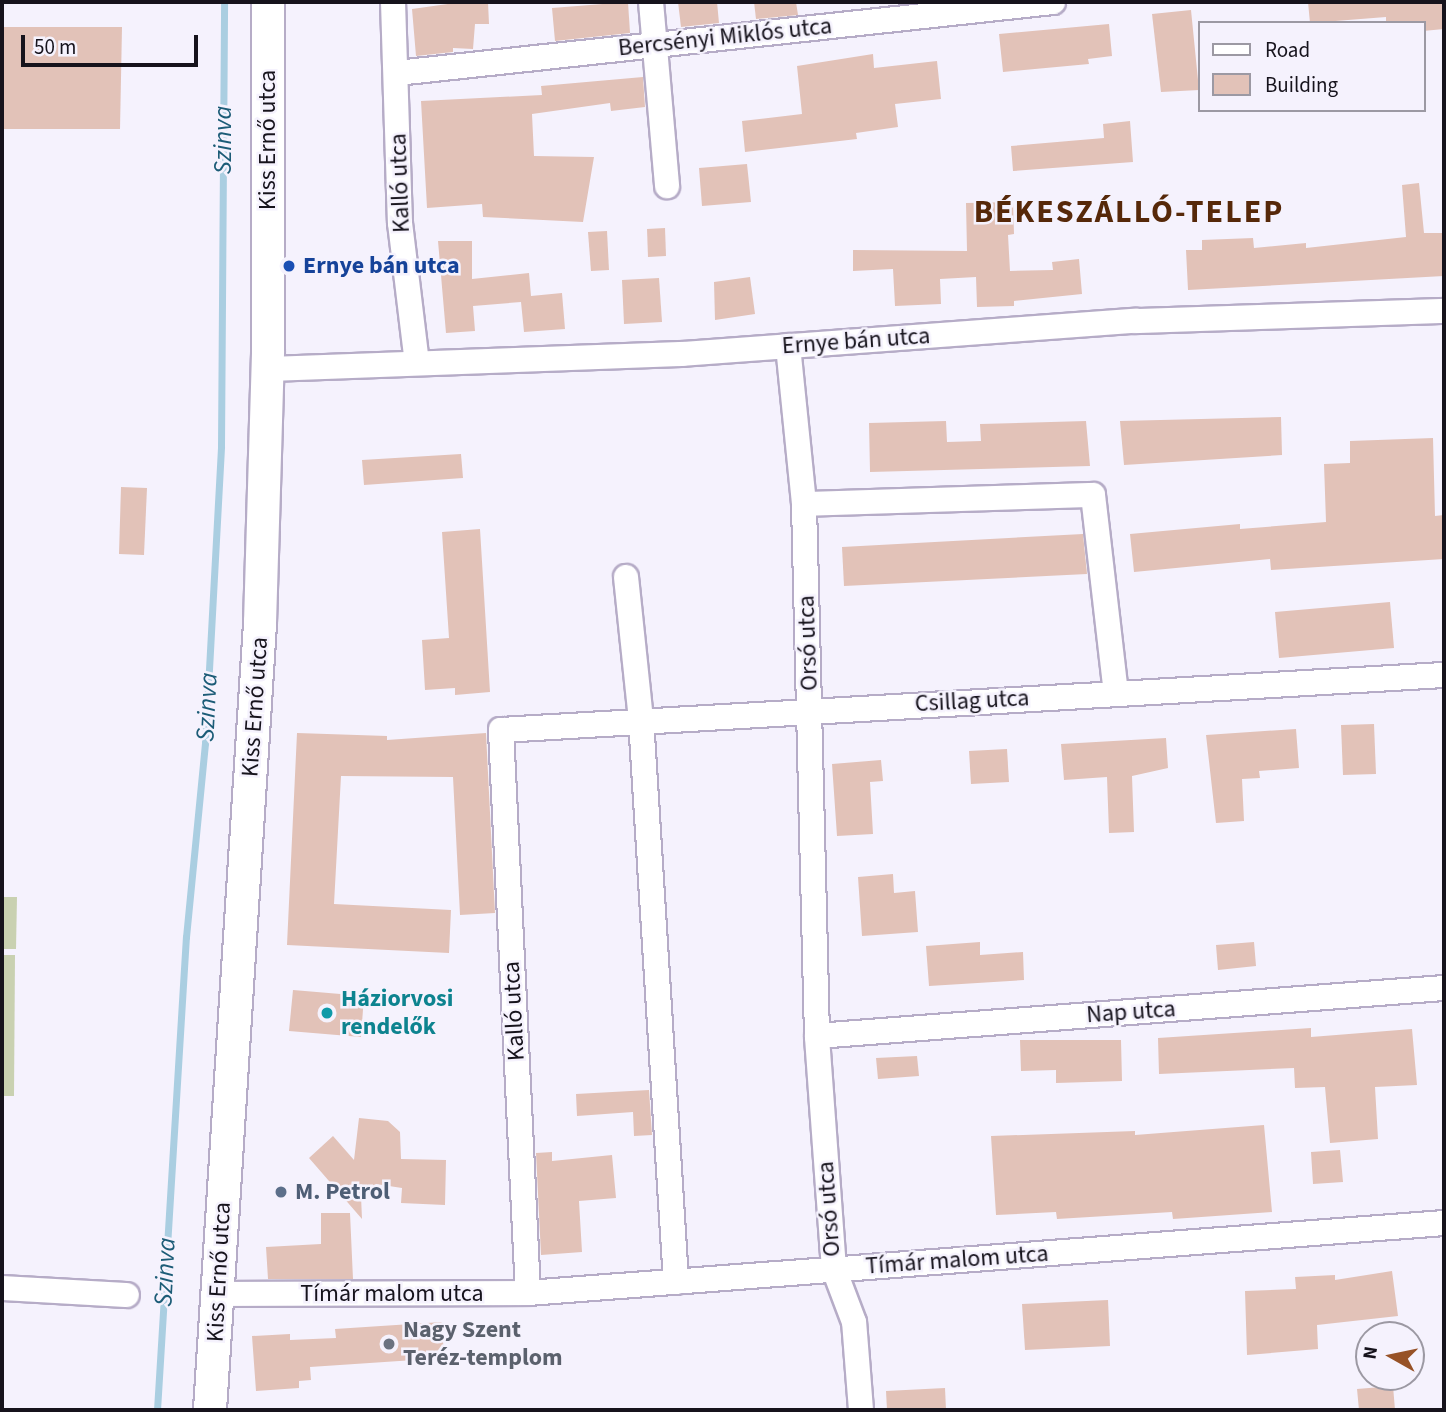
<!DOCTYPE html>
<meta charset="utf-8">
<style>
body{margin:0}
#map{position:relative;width:1446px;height:1412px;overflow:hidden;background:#f5f2fd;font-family:"Source Sans 3",sans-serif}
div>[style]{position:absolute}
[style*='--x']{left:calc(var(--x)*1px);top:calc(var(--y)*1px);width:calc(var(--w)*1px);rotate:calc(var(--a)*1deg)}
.green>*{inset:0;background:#c9d1b1}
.stream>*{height:7px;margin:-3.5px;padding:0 3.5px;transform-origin:3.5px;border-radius:3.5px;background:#aacee1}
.building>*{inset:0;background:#e2c2b8}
.roads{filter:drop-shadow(2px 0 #b6acc7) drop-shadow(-2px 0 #b6acc7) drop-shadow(0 2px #b6acc7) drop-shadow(0 -2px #b6acc7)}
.minor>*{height:24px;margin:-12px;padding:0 12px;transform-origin:12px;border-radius:12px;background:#fff}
.tertiary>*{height:32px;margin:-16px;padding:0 16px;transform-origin:16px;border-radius:16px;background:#fff}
.dots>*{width:19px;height:19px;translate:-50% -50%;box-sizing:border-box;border:4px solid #f5f2fd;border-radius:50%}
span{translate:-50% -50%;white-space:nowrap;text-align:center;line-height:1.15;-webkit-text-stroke:5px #f5f2fd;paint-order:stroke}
.street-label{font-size:24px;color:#16131c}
.transit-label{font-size:24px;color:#164399;font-weight:700}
.left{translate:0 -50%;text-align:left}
.culture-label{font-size:24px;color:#0d838f;font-weight:700}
.service-label{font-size:24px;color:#4e5e75;font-weight:700}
.worship-label{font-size:24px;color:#5b616d;font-weight:700}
.water-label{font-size:26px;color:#1c5c77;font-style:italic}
.district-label{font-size:32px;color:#562809;font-weight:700;letter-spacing:2px}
.frame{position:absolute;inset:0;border:4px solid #16131c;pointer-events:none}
.legend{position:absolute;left:1198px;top:21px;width:228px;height:91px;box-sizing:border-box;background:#f5f2fd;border:2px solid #9c99a3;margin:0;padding:9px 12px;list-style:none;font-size:21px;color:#16131c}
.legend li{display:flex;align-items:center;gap:14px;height:35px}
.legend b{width:35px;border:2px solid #9c99a3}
.north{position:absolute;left:1355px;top:1321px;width:70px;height:70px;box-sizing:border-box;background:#f5f2fd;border:2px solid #9c99a3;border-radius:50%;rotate:279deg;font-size:19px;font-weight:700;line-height:28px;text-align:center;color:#16131c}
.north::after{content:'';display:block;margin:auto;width:24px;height:32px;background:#975227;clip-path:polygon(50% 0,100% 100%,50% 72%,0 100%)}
.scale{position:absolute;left:21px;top:35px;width:177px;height:32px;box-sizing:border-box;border:4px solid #16131c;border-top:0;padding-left:9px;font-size:21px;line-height:24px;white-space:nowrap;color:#16131c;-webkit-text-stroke:5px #f5f2fd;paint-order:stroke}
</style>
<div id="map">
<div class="green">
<div style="clip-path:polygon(2px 897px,17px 897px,16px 949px,2px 949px)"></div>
<div style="clip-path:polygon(2px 955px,15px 955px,14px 1096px,2px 1096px)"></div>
</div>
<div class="stream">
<div style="--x:157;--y:1410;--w:474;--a:-86.5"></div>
<div style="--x:186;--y:937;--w:195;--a:-84.4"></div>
<div style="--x:205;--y:743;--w:297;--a:-86.9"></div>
<div style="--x:221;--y:446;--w:444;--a:-89.6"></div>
</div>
<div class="building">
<div style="clip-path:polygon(462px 2px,488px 2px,489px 24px,475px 24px,473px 49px,453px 48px,453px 52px,416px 56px,412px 9px)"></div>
<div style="clip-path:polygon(628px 2px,630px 33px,555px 41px,552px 8px)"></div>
<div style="clip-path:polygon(678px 2px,717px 2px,719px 23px,681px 27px)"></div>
<div style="clip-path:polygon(754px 2px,796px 2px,798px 15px,756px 19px)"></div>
<div style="clip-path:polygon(1308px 2px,1444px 2px,1444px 29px,1423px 31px,1423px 23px,1386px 23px,1386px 17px,1310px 23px)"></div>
<div style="clip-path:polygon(1191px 10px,1199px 90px,1161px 92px,1152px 14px)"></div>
<div style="clip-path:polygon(1109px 24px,1112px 56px,1088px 59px,1089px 64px,1003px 72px,999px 34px)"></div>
<div style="clip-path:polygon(2px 27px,122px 27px,120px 129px,2px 129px)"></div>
<div style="clip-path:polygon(873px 54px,874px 68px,937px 61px,941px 99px,895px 104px,898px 127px,856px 133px,857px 139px,745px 152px,742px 121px,802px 114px,797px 66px)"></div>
<div style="clip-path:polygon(643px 77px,645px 107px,611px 111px,610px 103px,532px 114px,534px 156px,594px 157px,583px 222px,483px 217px,482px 204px,427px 208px,421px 101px,542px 95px,541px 86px)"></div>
<div style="clip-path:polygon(1130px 121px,1133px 162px,1013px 171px,1011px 146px,1104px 138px,1103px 124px)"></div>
<div style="clip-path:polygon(747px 164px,751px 202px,702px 206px,699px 168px)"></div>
<div style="clip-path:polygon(1419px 183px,1424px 233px,1444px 233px,1444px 276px,1188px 290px,1186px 250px,1202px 250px,1202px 240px,1253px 238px,1254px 248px,1306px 243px,1306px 248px,1406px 237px,1402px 185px)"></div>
<div style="clip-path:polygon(1013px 202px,1014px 234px,1008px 235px,1010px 271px,1053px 270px,1052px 262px,1079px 259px,1082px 294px,1014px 301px,1014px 306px,977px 307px,976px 277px,940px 279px,941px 304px,895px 306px,893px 269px,853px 271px,853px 250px,967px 251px,966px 203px)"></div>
<div style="clip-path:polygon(665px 228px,666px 256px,648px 257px,647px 229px)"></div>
<div style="clip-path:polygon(607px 231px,609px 270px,591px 271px,588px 232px)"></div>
<div style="clip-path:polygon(438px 241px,472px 241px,472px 279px,529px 273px,531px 296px,562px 293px,565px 329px,524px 332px,521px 302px,473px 306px,475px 331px,446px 333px)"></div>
<div style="clip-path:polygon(750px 277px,755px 314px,715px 320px,714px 282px)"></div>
<div style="clip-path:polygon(659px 278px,662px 322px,624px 324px,622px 280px)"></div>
<div style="clip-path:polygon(1281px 417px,1282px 455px,1124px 465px,1120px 421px)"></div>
<div style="clip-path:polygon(946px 421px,947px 442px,981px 441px,980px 424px,1086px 421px,1090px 466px,870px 472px,869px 423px)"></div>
<div style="clip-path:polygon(1433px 438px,1435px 516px,1444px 515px,1444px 559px,1271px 570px,1270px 559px,1134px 572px,1130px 534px,1240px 524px,1240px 529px,1326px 522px,1324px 464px,1350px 463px,1350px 441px)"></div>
<div style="clip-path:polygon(461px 454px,463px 478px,364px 485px,362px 460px)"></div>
<div style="clip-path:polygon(121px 487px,147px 488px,144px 555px,119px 554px)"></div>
<div style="clip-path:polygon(480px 529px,490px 692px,455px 695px,455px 688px,425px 690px,422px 640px,449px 638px,442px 532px)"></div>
<div style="clip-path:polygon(1083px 534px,1087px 574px,844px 586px,842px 547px)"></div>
<div style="clip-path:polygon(1390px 602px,1394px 648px,1279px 658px,1275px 612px)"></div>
<div style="clip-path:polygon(1374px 724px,1376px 774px,1343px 775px,1341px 725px)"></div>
<div style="clip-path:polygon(1296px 729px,1299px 768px,1259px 771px,1260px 778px,1242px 779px,1244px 821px,1216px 823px,1206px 735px)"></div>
<div style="clip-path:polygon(297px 733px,387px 736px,387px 740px,486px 733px,495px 913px,460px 915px,453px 777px,341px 776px,334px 904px,451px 910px,449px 953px,287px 945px)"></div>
<div style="clip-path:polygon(1166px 738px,1168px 768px,1132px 776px,1134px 832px,1109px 833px,1107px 777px,1064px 780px,1061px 744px)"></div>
<div style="clip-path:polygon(1007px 749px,1009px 782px,971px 784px,969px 751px)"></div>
<div style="clip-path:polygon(881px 760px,883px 781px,870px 782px,873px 834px,837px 836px,832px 764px)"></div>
<div style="clip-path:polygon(893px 874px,894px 893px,915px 891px,918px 932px,862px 936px,858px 877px)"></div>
<div style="clip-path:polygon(980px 942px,980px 955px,1023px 952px,1024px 980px,929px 986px,926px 946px)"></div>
<div style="clip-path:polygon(1254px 942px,1256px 966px,1218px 970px,1216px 945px)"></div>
<div style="clip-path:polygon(293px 990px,364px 996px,361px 1037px,289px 1031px)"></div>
<div style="clip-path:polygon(1311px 1028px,1311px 1037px,1412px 1029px,1417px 1085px,1375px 1087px,1378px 1139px,1330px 1143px,1325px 1087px,1295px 1088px,1294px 1068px,1159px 1074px,1158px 1038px)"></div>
<div style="clip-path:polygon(1020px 1040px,1121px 1040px,1122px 1081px,1056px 1083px,1056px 1070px,1021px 1071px)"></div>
<div style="clip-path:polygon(917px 1056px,919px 1076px,878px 1079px,876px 1058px)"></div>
<div style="clip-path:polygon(649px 1090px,652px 1135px,634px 1136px,633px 1112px,577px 1116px,576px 1094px)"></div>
<div style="clip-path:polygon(359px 1118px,388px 1121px,400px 1132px,401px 1159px,446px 1160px,445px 1205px,401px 1203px,402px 1188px,376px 1184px,361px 1196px,362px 1219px,309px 1158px,333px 1136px,354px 1160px)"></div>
<div style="clip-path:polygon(1264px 1125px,1272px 1212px,1173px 1219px,1172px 1212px,1057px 1219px,1056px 1212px,996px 1215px,991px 1136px,1135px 1131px,1135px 1135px)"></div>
<div style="clip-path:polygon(1340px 1150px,1343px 1182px,1313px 1184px,1311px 1152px)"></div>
<div style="clip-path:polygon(552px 1152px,552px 1161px,612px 1155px,616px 1198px,579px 1201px,582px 1252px,541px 1255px,536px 1153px)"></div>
<div style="clip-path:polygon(321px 1213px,350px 1213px,353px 1279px,268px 1279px,266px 1247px,321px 1244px)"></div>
<div style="clip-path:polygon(1392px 1271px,1398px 1316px,1317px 1325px,1318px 1349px,1247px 1355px,1245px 1291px,1296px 1289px,1295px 1277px,1335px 1275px,1335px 1280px)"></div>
<div style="clip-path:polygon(1108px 1300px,1110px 1346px,1025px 1350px,1022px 1304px)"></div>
<div style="clip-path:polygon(442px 1322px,444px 1358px,310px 1367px,311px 1380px,299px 1381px,299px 1388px,256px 1391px,252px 1336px,290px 1334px,290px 1340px,336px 1338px,335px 1329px)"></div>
<div style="clip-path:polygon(1393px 1386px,1395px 1410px,1359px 1410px,1357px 1389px)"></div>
<div style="clip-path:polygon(945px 1388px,946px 1410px,887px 1410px,886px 1391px)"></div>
</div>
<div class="roads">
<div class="minor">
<div style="--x:393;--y:2;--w:221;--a:88.2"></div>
<div style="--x:400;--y:223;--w:141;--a:83.1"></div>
<div style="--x:651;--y:2;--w:185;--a:85"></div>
<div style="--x:397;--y:73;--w:660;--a:-6.18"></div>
<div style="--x:788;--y:346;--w:159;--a:84.2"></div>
<div style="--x:268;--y:369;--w:414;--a:-2.1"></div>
<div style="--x:682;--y:354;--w:455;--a:-4.2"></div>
<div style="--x:1136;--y:321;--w:308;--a:-1.9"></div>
<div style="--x:626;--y:577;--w:143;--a:84"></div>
<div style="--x:641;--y:719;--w:564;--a:86.44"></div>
<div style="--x:817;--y:1036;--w:629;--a:-4.38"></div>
<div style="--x:2;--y:1288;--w:125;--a:3.2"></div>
<div style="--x:528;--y:1293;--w:564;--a:-92.75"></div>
<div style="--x:501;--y:730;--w:945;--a:-3.34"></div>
<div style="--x:219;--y:1294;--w:309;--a:-0.2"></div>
<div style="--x:528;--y:1293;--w:919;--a:-4.37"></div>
<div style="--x:861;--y:1410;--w:88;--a:-94.5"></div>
<div style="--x:854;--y:1322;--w:57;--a:-110.7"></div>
<div style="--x:834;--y:1269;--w:234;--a:-94.2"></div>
<div style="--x:817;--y:1036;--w:532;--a:-91.4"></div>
<div style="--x:804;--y:504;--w:289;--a:-1.8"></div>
<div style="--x:1093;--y:495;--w:199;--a:83.4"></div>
</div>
<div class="tertiary">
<div style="--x:210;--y:1410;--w:789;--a:-86.36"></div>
<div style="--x:260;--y:623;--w:272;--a:-88.3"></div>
<div style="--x:268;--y:351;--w:349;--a:-90"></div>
</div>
</div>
<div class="dots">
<div style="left:289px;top:266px;background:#1a4fb4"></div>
<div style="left:327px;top:1013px;background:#0f9aa8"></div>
<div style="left:281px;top:1192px;background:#5c6f8a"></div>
<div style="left:389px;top:1344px;background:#6b7280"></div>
</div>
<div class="street-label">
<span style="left:725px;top:37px;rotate:-6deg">Bercsényi Miklós utca</span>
<span style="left:268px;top:140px;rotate:-90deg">Kiss Ernő utca</span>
<span style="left:400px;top:183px;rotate:-92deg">Kalló utca</span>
<span style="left:856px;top:341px;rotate:-4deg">Ernye bán utca</span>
<span style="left:808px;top:643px;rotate:-92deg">Orsó utca</span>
<span style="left:972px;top:701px;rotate:-3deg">Csillag utca</span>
<span style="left:255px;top:707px;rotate:-86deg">Kiss Ernő utca</span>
<span style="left:514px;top:1011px;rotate:-93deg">Kalló utca</span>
<span style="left:1131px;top:1012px;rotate:-4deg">Nap utca</span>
<span style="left:829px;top:1209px;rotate:-94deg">Orsó utca</span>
<span style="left:957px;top:1260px;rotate:-4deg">Tímár malom utca</span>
<span style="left:219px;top:1272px;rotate:-87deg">Kiss Ernő utca</span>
<span style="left:392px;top:1294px">Tímár malom utca</span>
</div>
<div class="transit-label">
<span class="left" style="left:303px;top:266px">Ernye bán utca</span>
</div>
<div class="culture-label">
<span class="left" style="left:341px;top:1013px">Háziorvosi<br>rendelők</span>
</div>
<div class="service-label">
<span class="left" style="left:295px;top:1192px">M. Petrol</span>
</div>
<div class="worship-label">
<span class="left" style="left:403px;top:1344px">Nagy Szent<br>Teréz-templom</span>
</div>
<div class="water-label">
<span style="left:223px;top:140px;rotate:-90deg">Szinva</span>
<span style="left:207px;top:707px;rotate:-87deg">Szinva</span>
<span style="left:165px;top:1272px;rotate:-87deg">Szinva</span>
</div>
<div class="district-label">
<span style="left:1129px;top:212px">BÉKESZÁLLÓ-TELEP</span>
</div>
<div class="frame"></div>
<ul class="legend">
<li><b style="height:9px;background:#fff"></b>Road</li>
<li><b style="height:19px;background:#e2c2b8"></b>Building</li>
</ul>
<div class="north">N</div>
<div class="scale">50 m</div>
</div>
